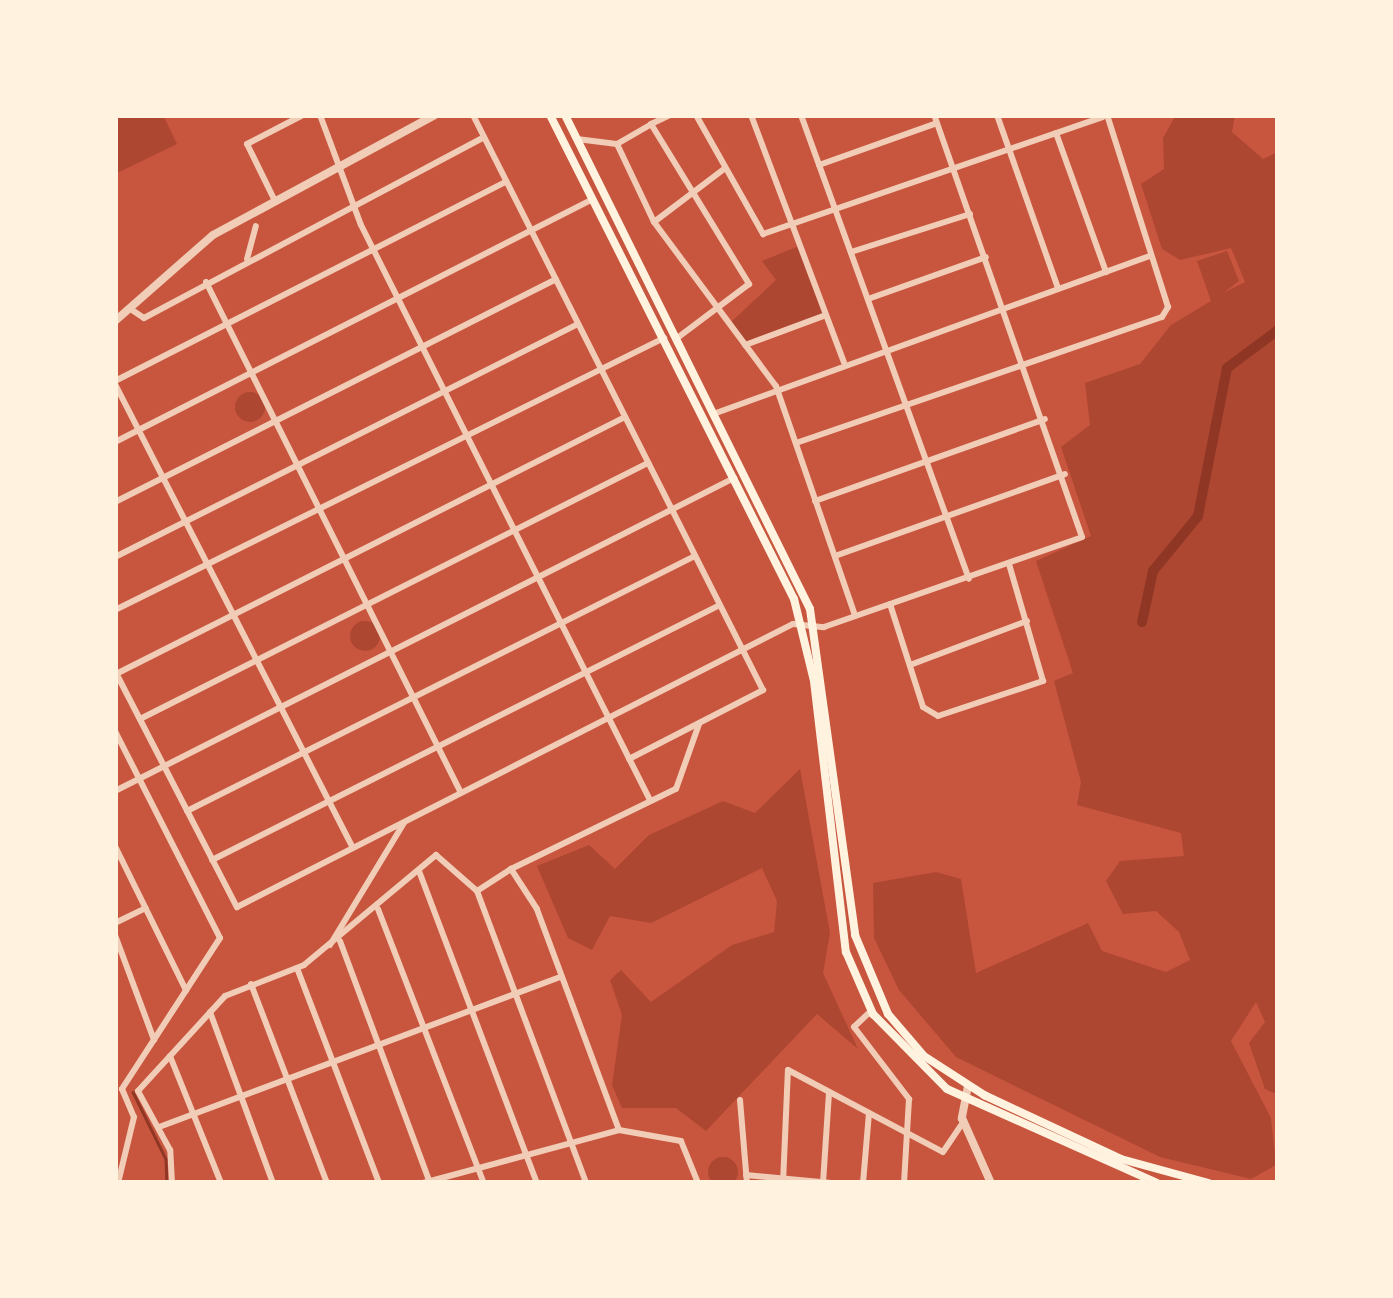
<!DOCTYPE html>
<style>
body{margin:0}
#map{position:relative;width:1393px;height:1298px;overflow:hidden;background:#c8553d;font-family:"Nunito Sans",sans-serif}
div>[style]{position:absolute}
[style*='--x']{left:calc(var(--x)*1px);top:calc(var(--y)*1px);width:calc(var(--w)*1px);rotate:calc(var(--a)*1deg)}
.green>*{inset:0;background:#ae4732}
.round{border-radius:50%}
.stream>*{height:2.5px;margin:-1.25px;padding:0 1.25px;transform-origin:1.25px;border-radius:1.25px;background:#8f3625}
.canal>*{height:10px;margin:-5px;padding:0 5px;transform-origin:5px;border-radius:5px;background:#8f3625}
.minor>*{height:6px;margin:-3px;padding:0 3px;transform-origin:3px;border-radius:3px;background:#f1ccb7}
.tertiary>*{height:8px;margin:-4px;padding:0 4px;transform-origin:4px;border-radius:4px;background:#f1ccb7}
.secondary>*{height:8px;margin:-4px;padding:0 4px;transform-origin:4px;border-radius:4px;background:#fff3e0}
span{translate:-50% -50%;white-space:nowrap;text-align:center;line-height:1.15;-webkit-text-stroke:9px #fff3e0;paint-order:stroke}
.frame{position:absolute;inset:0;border:118px solid #fff3e0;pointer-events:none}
</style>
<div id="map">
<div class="green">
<div style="clip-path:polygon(115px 115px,163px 115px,177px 144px,115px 174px)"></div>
<div style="clip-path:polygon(1176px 115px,1235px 115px,1232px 132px,1263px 159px,1278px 152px,1278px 1095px,1265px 1089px,1249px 1043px,1265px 1022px,1256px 1002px,1231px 1041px,1271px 1118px,1276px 1165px,1251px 1179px,1160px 1157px,956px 1057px,899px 990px,874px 938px,873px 883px,936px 872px,961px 879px,976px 973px,1088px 923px,1102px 951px,1166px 972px,1190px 960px,1179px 932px,1156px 911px,1123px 914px,1106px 881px,1120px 861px,1184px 856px,1181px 833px,1077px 805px,1081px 782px,1054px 681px,1073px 673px,1036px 561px,1091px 536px,1061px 447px,1090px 425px,1085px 383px,1140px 364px,1171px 325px,1211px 301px,1197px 261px,1227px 251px,1239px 281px,1223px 293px,1245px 282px,1231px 248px,1180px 260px,1162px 249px,1141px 184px,1164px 169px,1163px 138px)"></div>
<div style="clip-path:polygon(799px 246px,826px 315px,745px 345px,729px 324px,776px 280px,762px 261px)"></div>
<div class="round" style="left:235px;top:392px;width:30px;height:30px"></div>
<div class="round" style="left:350px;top:621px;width:30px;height:30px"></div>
<div style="clip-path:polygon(800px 769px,830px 933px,823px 973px,858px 1049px,817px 1014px,706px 1131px,676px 1108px,622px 1108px,612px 1085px,622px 1015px,610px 980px,621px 970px,651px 1002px,732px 945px,774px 932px,777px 901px,762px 868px,651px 923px,610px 916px,592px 950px,568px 938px,537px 866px,589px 845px,615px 869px,649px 835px,723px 801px,755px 813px)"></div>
<div class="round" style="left:708px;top:1157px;width:30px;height:30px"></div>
</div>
<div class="stream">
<div style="--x:133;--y:1092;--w:75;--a:63.8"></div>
<div style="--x:166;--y:1159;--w:24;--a:88"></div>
</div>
<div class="canal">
<div style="--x:1142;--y:622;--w:52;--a:-77.8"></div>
<div style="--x:1153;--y:571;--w:71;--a:-50.7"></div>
<div style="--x:1198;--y:516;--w:151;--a:-78.9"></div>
<div style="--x:1227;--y:368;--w:64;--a:-36.7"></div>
</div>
<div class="minor">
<div style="--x:320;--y:115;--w:117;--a:69.6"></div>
<div style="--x:361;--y:225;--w:644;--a:63.32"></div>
<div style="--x:473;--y:115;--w:644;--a:63.24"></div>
<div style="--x:696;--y:115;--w:137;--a:60.6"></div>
<div style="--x:763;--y:234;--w:359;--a:-19"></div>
<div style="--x:751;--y:115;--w:264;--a:69.4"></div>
<div style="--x:801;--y:115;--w:493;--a:70.1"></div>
<div style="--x:997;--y:115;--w:183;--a:70.6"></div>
<div style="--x:651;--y:124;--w:21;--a:-25"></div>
<div style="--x:1056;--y:133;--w:148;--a:70.2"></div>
<div style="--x:577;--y:139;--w:40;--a:7.1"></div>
<div style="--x:617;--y:144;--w:86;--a:64.6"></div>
<div style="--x:654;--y:222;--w:204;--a:53.4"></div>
<div style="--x:776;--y:386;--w:243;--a:71"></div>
<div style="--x:617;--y:144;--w:39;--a:-30"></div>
<div style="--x:651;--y:124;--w:188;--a:58.5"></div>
<div style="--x:749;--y:284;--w:90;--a:143.1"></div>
<div style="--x:819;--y:165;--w:125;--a:-19.6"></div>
<div style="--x:274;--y:199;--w:61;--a:-116.1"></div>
<div style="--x:247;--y:144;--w:63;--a:-27.4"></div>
<div style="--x:654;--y:222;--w:88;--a:-37.1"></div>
<div style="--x:851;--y:252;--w:125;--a:-17.7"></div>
<div style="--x:247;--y:259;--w:34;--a:-75"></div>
<div style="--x:206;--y:282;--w:571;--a:63.48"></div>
<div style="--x:868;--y:299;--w:125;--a:-19.6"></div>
<div style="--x:129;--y:308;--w:18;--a:34"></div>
<div style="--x:144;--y:318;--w:385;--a:-28"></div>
<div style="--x:745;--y:345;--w:86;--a:-20.3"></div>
<div style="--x:115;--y:381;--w:439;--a:-27"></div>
<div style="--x:115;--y:384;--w:521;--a:62.85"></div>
<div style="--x:716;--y:413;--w:462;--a:-19.9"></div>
<div style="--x:115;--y:442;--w:536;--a:-26.95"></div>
<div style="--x:796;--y:443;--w:387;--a:-19"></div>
<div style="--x:1162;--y:317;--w:12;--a:-59"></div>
<div style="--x:1168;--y:307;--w:201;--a:-107.6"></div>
<div style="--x:815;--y:501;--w:244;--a:-19.6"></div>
<div style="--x:115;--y:502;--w:494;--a:-26.8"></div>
<div style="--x:835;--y:556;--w:244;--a:-19.6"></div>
<div style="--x:115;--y:557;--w:518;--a:-26.71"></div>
<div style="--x:890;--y:604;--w:108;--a:72.2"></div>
<div style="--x:923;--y:707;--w:17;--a:31"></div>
<div style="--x:938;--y:716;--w:111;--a:-18.4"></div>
<div style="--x:1043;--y:681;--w:122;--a:-106.2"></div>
<div style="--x:115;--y:610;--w:613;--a:-26.36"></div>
<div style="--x:910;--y:665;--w:125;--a:-20.6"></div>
<div style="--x:115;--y:671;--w:266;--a:62.7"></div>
<div style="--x:237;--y:907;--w:624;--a:-26.98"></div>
<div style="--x:793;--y:624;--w:31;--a:6"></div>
<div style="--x:824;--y:627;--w:273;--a:-19.2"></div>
<div style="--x:1082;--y:537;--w:447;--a:-109.3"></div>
<div style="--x:116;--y:674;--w:570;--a:-26.79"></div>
<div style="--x:140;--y:719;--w:569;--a:-26.75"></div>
<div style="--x:115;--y:731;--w:232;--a:63.1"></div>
<div style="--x:220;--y:938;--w:180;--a:123"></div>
<div style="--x:122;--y:1089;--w:30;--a:67"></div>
<div style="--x:134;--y:1117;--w:68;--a:103.6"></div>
<div style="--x:629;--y:759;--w:151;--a:-27.2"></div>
<div style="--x:115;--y:791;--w:694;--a:-26.82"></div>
<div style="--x:187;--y:811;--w:568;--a:-26.66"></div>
<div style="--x:115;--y:846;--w:161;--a:63.8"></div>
<div style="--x:212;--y:860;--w:568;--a:-26.66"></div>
<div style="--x:419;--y:871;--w:334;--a:69.3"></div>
<div style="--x:477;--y:891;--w:40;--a:-32.9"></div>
<div style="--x:378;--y:909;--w:294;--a:68.9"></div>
<div style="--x:115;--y:923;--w:34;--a:-26"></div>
<div style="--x:115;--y:935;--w:112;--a:69.6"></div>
<div style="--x:340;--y:941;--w:258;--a:69.6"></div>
<div style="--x:330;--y:945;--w:143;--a:-58.8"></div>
<div style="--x:297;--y:968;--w:230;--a:69.1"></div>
<div style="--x:251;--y:984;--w:213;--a:69.1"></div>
<div style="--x:871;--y:1011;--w:23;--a:137"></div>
<div style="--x:854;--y:1027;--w:91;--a:52.6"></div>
<div style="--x:909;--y:1099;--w:84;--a:93.4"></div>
<div style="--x:210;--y:1012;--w:182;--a:69.8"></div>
<div style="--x:170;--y:1056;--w:137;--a:68.1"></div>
<div style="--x:740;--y:1100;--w:83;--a:85.2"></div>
<div style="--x:159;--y:1127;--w:429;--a:-20.5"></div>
<div style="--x:619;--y:1130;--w:236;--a:-110.4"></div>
<div style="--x:537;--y:909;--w:48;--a:-123"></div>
<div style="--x:511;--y:869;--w:183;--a:-25.9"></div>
<div style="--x:676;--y:789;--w:69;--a:-70.5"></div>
<div style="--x:746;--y:1175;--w:86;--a:5.3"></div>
<div style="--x:172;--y:1183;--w:33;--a:-93"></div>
<div style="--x:170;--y:1150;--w:67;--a:-118.5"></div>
<div style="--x:138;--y:1091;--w:129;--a:-47.5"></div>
<div style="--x:225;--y:996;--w:85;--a:-21.4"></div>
<div style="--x:304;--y:965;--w:172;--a:-39.8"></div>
<div style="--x:436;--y:855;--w:55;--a:41.3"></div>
<div style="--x:477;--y:891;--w:312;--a:69.5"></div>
<div style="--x:423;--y:1183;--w:203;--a:-15.1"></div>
<div style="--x:619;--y:1130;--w:63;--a:10.1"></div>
<div style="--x:681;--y:1141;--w:45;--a:68"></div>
<div style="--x:783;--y:1183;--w:113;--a:-87.5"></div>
<div style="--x:788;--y:1070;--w:175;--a:27.9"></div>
<div style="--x:943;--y:1152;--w:37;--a:-56"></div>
<div style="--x:823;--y:1183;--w:91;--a:-86.2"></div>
<div style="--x:863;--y:1183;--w:70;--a:-85.1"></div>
</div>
<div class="tertiary">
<div style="--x:115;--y:321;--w:130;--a:-41.3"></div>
<div style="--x:213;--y:235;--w:252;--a:-28.4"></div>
<div style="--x:968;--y:1086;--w:33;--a:101"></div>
<div style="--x:962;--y:1118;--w:71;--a:66"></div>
</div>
<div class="secondary">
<div style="--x:550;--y:115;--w:542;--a:63.25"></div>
<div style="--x:794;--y:599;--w:84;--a:76.3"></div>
<div style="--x:814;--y:681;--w:273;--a:83.3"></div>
<div style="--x:846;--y:952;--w:68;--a:66.5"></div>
<div style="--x:873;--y:1014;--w:105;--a:45.4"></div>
<div style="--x:947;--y:1089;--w:230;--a:24.1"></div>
<div style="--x:565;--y:115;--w:551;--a:63.62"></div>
<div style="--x:810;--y:609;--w:329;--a:82.1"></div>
<div style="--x:855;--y:935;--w:86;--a:67.3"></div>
<div style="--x:888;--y:1014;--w:55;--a:49.4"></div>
<div style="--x:924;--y:1056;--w:72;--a:33"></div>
<div style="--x:984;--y:1095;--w:151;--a:25"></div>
<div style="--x:1121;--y:1159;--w:91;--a:15.3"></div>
</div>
<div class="frame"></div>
</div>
